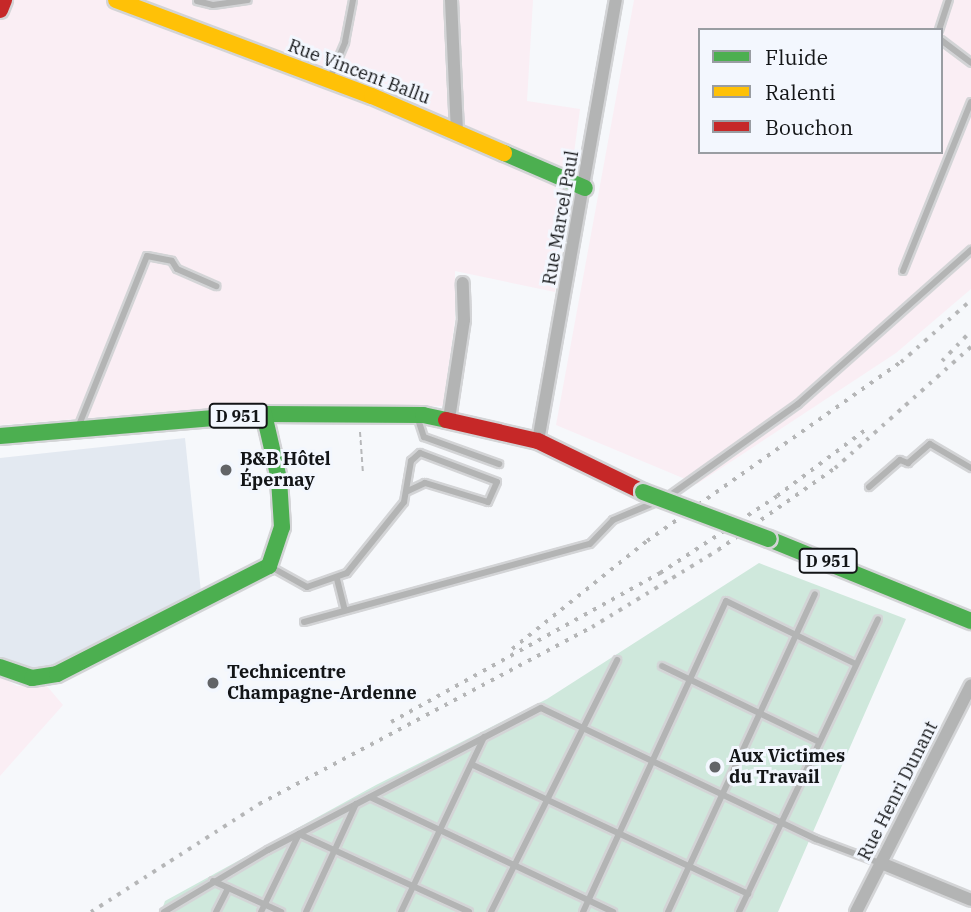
<!DOCTYPE html>
<meta charset="utf-8">
<style>
body{margin:0}
#map{position:relative;width:971px;height:912px;overflow:hidden;background:#f6f8fb;font-family:"IBM Plex Serif",serif}
div>[style]{position:absolute}
[style*='--x']{left:calc(var(--x)*1px);top:calc(var(--y)*1px);width:calc(var(--w)*1px);rotate:calc(var(--a)*1deg)}
.built>*{inset:0;background:#e3e9f1}
.industrial>*{inset:0;background:#faeef4}
.green>*{inset:0;background:#cfe8dc}
.path>*{height:2px;margin-top:-1px;transform-origin:0;background:repeating-linear-gradient(90deg,#b7b8ba 0 5px,transparent 0 8.5px)}
.roads{filter:drop-shadow(2px 0 #d3d4d6) drop-shadow(-2px 0 #d3d4d6) drop-shadow(0 2px #d3d4d6) drop-shadow(0 -2px #d3d4d6)}
.lane>*{height:6px;margin:-3px;padding:0 3px;transform-origin:3px;border-radius:3px;background:#b3b4b4}
.street>*{height:12px;margin:-6px;padding:0 6px;transform-origin:6px;border-radius:6px;background:#b3b4b4}
.fast>*{height:16px;margin:-8px;padding:0 8px;transform-origin:8px;border-radius:8px;background:#4caf50}
.slow>*{height:16px;margin:-8px;padding:0 8px;transform-origin:8px;border-radius:8px;background:#ffc107}
.jam>*{height:16px;margin:-8px;padding:0 8px;transform-origin:8px;border-radius:8px;background:#c62828}
.rail>*{height:3.5px;margin-top:-1.75px;transform-origin:0;background:repeating-linear-gradient(90deg,#b5b6b7 0 3.5px,transparent 0 10.5px)}
.bridges{filter:drop-shadow(2px 0 #d3d4d6) drop-shadow(-2px 0 #d3d4d6) drop-shadow(0 2px #d3d4d6) drop-shadow(0 -2px #d3d4d6)}
.fast-bridge>*{height:16px;margin:-8px;padding:0 8px;transform-origin:8px;border-radius:8px;background:#4caf50}
.dots>*{width:19px;height:19px;translate:-50% -50%;box-sizing:border-box;border:4px solid #f3f7fe;border-radius:50%}
span{translate:-50% -50%;white-space:nowrap;text-align:center;line-height:1.15;-webkit-text-stroke:6px #f3f7fe;paint-order:stroke}
.shield-label span{padding:2px 5px;background:#f3f7fe;border:2px solid;border-radius:5px;-webkit-text-stroke-width:0}
.shield-label{font-size:16px;color:#131517;font-weight:700}
.street-label{font-size:18px;color:#131517}
.poi-label{font-size:18px;color:#131517;font-weight:700}
.left{translate:0 -50%;text-align:left}
.legend{position:absolute;left:698px;top:28px;width:245px;height:126px;box-sizing:border-box;background:#f3f7fe;border:2px solid #999da2;margin:0;padding:9px 12px;list-style:none;font-size:21px;color:#131517}
.legend li{display:flex;align-items:center;gap:14px;height:35px}
.legend b{width:35px;border:2px solid #999da2}
</style>
<div id="map">
<div class="built">
<div style="clip-path:polygon(185px 438px,201px 592px,50px 671px,26px 672px,6px 663px,0 657px,0 458px)"></div>
</div>
<div class="industrial">
<div style="clip-path:polygon(0 0,533px 0,527px 101px,580px 109px,555px 292px,455px 271px,455px 320px,443px 406px,241px 406px,0 425px)"></div>
<div style="clip-path:polygon(evenodd,634px 0,971px 0,971px 289px,896px 353px,697px 484px,556px 425px,634px 0,700px 30px,941px 30px,941px 152px,700px 152px,700px 30px)"></div>
<div style="clip-path:polygon(0 676px,17px 686px,46px 685px,63px 705px,0 776px)"></div>
</div>
<div class="green">
<div style="clip-path:polygon(759px 563px,906px 619px,778px 912px,161px 912px,165px 901px,376px 785px,547px 699px)"></div>
</div>
<div class="path">
<div style="--x:360;--y:432;--w:42;--a:85.9"></div>
</div>
<div class="roads">
<div class="lane">
<div style="--x:197;--y:1;--w:16;--a:14"></div>
<div style="--x:213;--y:5;--w:35;--a:-8"></div>
<div style="--x:939;--y:30;--w:32;--a:-72"></div>
<div style="--x:941;--y:40;--w:38;--a:37"></div>
<div style="--x:330;--y:78;--w:39;--a:-67"></div>
<div style="--x:345;--y:42;--w:43;--a:-79.2"></div>
<div style="--x:903;--y:271;--w:182;--a:-68.1"></div>
<div style="--x:418;--y:419;--w:19;--a:72"></div>
<div style="--x:424;--y:437;--w:80;--a:19.8"></div>
<div style="--x:79;--y:425;--w:182;--a:-68.1"></div>
<div style="--x:147;--y:256;--w:25;--a:11"></div>
<div style="--x:172;--y:261;--w:9;--a:58"></div>
<div style="--x:177;--y:269;--w:43;--a:23.6"></div>
<div style="--x:869;--y:487;--w:41;--a:-41.1"></div>
<div style="--x:900;--y:460;--w:9;--a:21"></div>
<div style="--x:908;--y:463;--w:29;--a:-41"></div>
<div style="--x:930;--y:444;--w:48;--a:30.3"></div>
<div style="--x:669;--y:496;--w:158;--a:-35.5"></div>
<div style="--x:798;--y:404;--w:232;--a:-41.7"></div>
<div style="--x:271;--y:567;--w:41;--a:29.1"></div>
<div style="--x:307;--y:587;--w:42;--a:-19.3"></div>
<div style="--x:347;--y:573;--w:91;--a:-51.2"></div>
<div style="--x:404;--y:502;--w:42;--a:-80.3"></div>
<div style="--x:411;--y:461;--w:12;--a:-42"></div>
<div style="--x:420;--y:453;--w:82;--a:20.6"></div>
<div style="--x:497;--y:482;--w:22;--a:114"></div>
<div style="--x:488;--y:502;--w:66;--a:-163.2"></div>
<div style="--x:425;--y:483;--w:19;--a:155"></div>
<div style="--x:337;--y:579;--w:32;--a:76"></div>
<div style="--x:304;--y:622;--w:296;--a:-15.3"></div>
<div style="--x:590;--y:544;--w:33;--a:-46"></div>
<div style="--x:613;--y:520;--w:47;--a:-22.7"></div>
<div style="--x:662;--y:666;--w:174;--a:25.8"></div>
<div style="--x:473;--y:765;--w:304;--a:25.1"></div>
<div style="--x:370;--y:797;--w:269;--a:25.3"></div>
<div style="--x:213;--y:881;--w:75;--a:24.5"></div>
<div style="--x:164;--y:912;--w:121;--a:-30.8"></div>
<div style="--x:268;--y:850;--w:308;--a:-27.5"></div>
<div style="--x:541;--y:708;--w:305;--a:25.5"></div>
<div style="--x:816;--y:839;--w:68;--a:20.6"></div>
<div style="--x:216;--y:912;--w:27;--a:-63"></div>
<div style="--x:261;--y:912;--w:87;--a:-64"></div>
<div style="--x:299;--y:834;--w:187;--a:24.6"></div>
<div style="--x:306;--y:912;--w:119;--a:-65.2"></div>
<div style="--x:401;--y:912;--w:194;--a:-64.6"></div>
<div style="--x:491;--y:912;--w:282;--a:-63.4"></div>
<div style="--x:583;--y:912;--w:342;--a:-65.3"></div>
<div style="--x:726;--y:601;--w:144;--a:25.9"></div>
<div style="--x:668;--y:912;--w:350;--a:-65.2"></div>
<div style="--x:739;--y:912;--w:324;--a:-64.6"></div>
</div>
<div class="street">
<div style="--x:451;--y:0;--w:132;--a:87.4"></div>
<div style="--x:449;--y:419;--w:100;--a:-81.4"></div>
<div style="--x:464;--y:320;--w:37;--a:-92"></div>
<div style="--x:538;--y:441;--w:448;--a:-80"></div>
<div style="--x:881;--y:863;--w:97;--a:22.3"></div>
<div style="--x:856;--y:912;--w:254;--a:-63.1"></div>
</div>
<div class="fast">
<div style="--x:504;--y:153;--w:88;--a:23.4"></div>
<div style="--x:0;--y:436;--w:265;--a:-4.8"></div>
<div style="--x:264;--y:414;--w:159;--a:0.4"></div>
<div style="--x:423;--y:415;--w:24;--a:12"></div>
<div style="--x:769;--y:539;--w:218;--a:22.1"></div>
<div style="--x:0;--y:667;--w:34;--a:19"></div>
<div style="--x:32;--y:678;--w:25;--a:-9"></div>
<div style="--x:57;--y:674;--w:238;--a:-27"></div>
<div style="--x:269;--y:566;--w:41;--a:-71.6"></div>
<div style="--x:282;--y:527;--w:48;--a:-93.6"></div>
<div style="--x:279;--y:479;--w:67;--a:-103"></div>
</div>
<div class="slow">
<div style="--x:116;--y:0;--w:273;--a:20.6"></div>
<div style="--x:372;--y:96;--w:144;--a:23.4"></div>
</div>
<div class="jam">
<div style="--x:0;--y:10;--w:11;--a:-68"></div>
<div style="--x:446;--y:420;--w:94;--a:12.9"></div>
<div style="--x:538;--y:441;--w:117;--a:25.9"></div>
</div>
</div>
<div class="rail">
<div style="--x:942;--y:361;--w:42;--a:-46"></div>
<div style="--x:512;--y:649;--w:173;--a:-38.7"></div>
<div style="--x:647;--y:541;--w:311;--a:-35.2"></div>
<div style="--x:901;--y:362;--w:94;--a:-41.5"></div>
<div style="--x:391;--y:722;--w:308;--a:-29"></div>
<div style="--x:660;--y:573;--w:140;--a:-33.3"></div>
<div style="--x:777;--y:496;--w:109;--a:-36.8"></div>
<div style="--x:91;--y:912;--w:200;--a:-32.7"></div>
<div style="--x:259;--y:804;--w:377;--a:-28"></div>
<div style="--x:592;--y:627;--w:148;--a:-31.4"></div>
<div style="--x:718;--y:550;--w:143;--a:-35"></div>
<div style="--x:835;--y:468;--w:182;--a:-41.7"></div>
</div>
<div class="bridges">
<div class="fast-bridge">
<div style="--x:643;--y:492;--w:134;--a:20.5"></div>
</div>
</div>
<div class="dots">
<div style="left:226px;top:470px;background:#626467"></div>
<div style="left:213px;top:683px;background:#626467"></div>
<div style="left:715px;top:767px;background:#626467"></div>
</div>
<div class="shield-label">
<span style="left:238px;top:416px">D 951</span>
<span style="left:828px;top:561px">D 951</span>
</div>
<div class="street-label">
<span style="left:359px;top:72px;rotate:21deg">Rue Vincent Ballu</span>
<span style="left:561px;top:218px;rotate:-80deg">Rue Marcel Paul</span>
<span style="left:898px;top:791px;rotate:-63deg">Rue Henri Dunant</span>
</div>
<div class="poi-label">
<span class="left" style="left:240px;top:470px">B&amp;B Hôtel<br>Épernay</span>
<span class="left" style="left:227px;top:683px">Technicentre<br>Champagne-Ardenne</span>
<span class="left" style="left:729px;top:767px">Aux Victimes<br>du Travail</span>
</div>
<ul class="legend">
<li><b style="height:9px;background:#4caf50"></b>Fluide</li>
<li><b style="height:9px;background:#ffc107"></b>Ralenti</li>
<li><b style="height:9px;background:#c62828"></b>Bouchon</li>
</ul>
</div>
